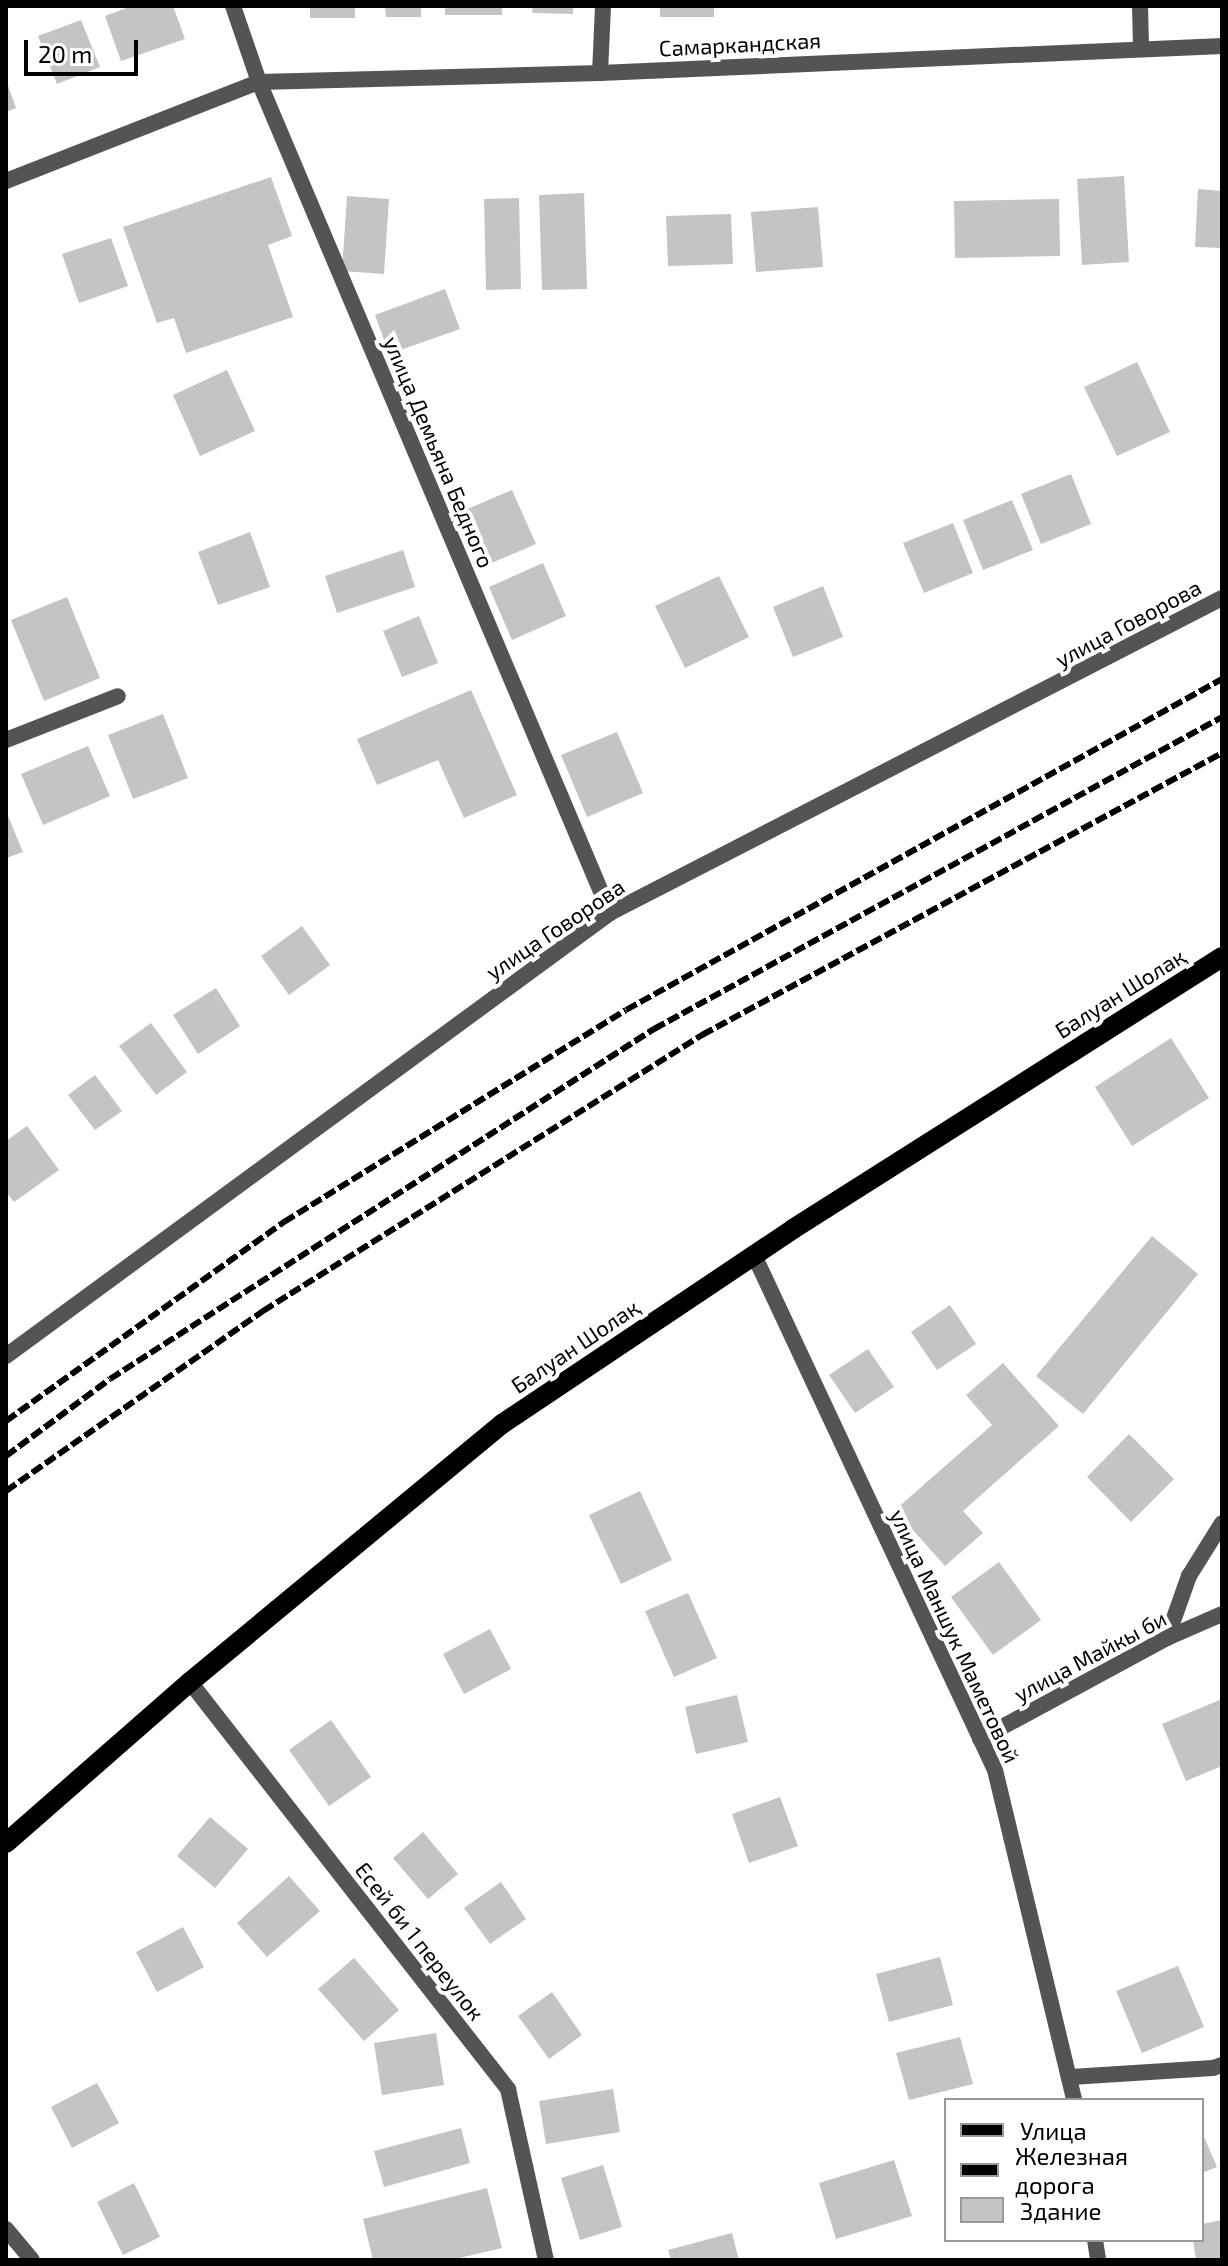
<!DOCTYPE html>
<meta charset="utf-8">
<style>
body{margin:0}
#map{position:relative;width:1228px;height:2266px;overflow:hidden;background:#fff;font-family:"Exo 2",sans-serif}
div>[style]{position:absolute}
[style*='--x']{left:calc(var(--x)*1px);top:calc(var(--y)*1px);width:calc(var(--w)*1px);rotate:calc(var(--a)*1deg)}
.building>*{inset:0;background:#c4c4c4}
.minor>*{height:16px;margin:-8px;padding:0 8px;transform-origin:8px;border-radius:8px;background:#545454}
.tertiary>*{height:16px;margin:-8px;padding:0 8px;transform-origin:8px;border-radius:8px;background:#545454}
.primary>*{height:20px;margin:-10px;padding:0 10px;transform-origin:10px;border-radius:10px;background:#000}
.rail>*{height:6px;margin-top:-3px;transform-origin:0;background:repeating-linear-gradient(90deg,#000 0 12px,transparent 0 16px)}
span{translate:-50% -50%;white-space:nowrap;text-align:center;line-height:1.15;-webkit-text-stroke:8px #fff;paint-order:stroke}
.street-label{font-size:22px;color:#000}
.frame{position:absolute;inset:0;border:8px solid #000;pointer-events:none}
.legend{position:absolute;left:944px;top:2098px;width:260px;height:144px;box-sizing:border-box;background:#fff;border:2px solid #999;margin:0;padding:10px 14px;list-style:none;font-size:24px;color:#000}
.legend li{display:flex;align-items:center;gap:16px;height:40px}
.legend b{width:40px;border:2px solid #999}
.scale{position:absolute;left:24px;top:40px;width:114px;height:36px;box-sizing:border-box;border:4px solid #000;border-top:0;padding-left:10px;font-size:24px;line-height:28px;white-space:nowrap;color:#000;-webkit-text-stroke:6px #fff;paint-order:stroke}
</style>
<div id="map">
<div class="building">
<div style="clip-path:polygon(132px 6px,173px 6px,185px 39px,121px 61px,105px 16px)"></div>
<div style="clip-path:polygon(310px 6px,355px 6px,355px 18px,310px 18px)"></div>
<div style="clip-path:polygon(385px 6px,421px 6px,421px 17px,386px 17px)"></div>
<div style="clip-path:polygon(445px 6px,502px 6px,502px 15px,445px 15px)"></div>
<div style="clip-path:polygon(533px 6px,573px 6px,573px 14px,532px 13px)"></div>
<div style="clip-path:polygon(660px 6px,714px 6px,714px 17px,660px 17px)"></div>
<div style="clip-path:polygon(81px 20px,100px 67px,57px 84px,38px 36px)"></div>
<div style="clip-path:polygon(6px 80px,16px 108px,6px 112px)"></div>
<div style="clip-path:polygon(1124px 176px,1129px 262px,1082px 265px,1077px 179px)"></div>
<div style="clip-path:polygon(271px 177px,292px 236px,268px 245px,293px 317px,186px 353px,174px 318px,157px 323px,123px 227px)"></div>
<div style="clip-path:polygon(1198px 189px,1222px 191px,1222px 248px,1195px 247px)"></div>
<div style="clip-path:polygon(584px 193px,587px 289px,542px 290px,539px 195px)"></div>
<div style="clip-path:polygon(347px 196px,389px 199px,384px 274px,342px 271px)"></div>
<div style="clip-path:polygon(519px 198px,521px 289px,486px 290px,484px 199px)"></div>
<div style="clip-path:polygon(1059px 199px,1060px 256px,955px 258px,954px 201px)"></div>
<div style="clip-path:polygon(818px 207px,823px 267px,756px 272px,751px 212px)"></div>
<div style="clip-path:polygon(731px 214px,733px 264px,668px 266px,666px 216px)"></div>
<div style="clip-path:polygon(111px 238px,128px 286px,79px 303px,62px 254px)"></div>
<div style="clip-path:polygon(445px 289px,460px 329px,389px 354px,375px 315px)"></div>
<div style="clip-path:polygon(1137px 362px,1170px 432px,1117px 456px,1084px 387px)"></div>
<div style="clip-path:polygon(227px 370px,255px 431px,200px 456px,173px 395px)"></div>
<div style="clip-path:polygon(1071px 474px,1091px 524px,1041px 544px,1021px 494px)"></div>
<div style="clip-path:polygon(512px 490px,536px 544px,482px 567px,458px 513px)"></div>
<div style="clip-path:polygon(1012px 500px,1033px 550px,983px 570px,963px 520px)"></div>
<div style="clip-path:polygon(953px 523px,973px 573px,924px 593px,903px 543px)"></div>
<div style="clip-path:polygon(250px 532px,270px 587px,218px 605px,198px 552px)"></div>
<div style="clip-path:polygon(403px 550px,415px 587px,337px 613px,325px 576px)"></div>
<div style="clip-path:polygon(543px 563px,566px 616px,512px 640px,489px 587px)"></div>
<div style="clip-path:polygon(719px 576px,749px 637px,685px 668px,655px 606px)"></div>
<div style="clip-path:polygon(823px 586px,843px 637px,793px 657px,773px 607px)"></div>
<div style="clip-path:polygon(67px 597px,100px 678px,44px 701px,11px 620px)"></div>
<div style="clip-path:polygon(419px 616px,438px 663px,402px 677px,383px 631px)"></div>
<div style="clip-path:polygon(471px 690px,517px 795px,464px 818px,438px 760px,377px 785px,357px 739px)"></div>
<div style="clip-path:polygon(163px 714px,188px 778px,133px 799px,108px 735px)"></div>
<div style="clip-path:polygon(617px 732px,643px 793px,587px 817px,561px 755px)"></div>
<div style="clip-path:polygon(88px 746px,110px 796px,43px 825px,21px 774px)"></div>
<div style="clip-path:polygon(6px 811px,23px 852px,6px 858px)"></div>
<div style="clip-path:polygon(302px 926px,330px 965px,289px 995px,261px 956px)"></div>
<div style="clip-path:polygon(216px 988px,240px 1026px,198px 1054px,173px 1015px)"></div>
<div style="clip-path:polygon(151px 1023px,187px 1072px,156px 1095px,119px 1046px)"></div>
<div style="clip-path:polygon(1171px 1038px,1209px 1098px,1132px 1146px,1095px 1087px)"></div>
<div style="clip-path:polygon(95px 1075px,122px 1111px,95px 1130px,68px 1095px)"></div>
<div style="clip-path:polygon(27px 1126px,59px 1170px,14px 1202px,6px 1192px,6px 1141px)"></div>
<div style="clip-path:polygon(1152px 1236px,1198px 1274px,1083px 1414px,1036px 1376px)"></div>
<div style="clip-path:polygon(950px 1305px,976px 1344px,937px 1370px,911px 1332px)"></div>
<div style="clip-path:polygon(868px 1349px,894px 1387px,855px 1413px,829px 1375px)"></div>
<div style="clip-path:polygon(1003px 1363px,1059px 1426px,963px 1511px,983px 1533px,945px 1566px,895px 1510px,992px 1425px,966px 1395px)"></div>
<div style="clip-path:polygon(1129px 1434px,1174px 1479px,1131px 1522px,1087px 1477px)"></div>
<div style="clip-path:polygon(640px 1491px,672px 1560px,621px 1584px,589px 1515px)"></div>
<div style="clip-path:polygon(999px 1562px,1041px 1620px,993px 1655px,951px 1597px)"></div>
<div style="clip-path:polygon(688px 1593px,717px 1658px,674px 1677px,645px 1611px)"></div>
<div style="clip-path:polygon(490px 1629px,511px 1669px,464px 1694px,443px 1654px)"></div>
<div style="clip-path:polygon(737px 1695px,748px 1742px,696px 1754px,685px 1707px)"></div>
<div style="clip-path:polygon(1222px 1699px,1222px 1766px,1186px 1781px,1162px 1724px)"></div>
<div style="clip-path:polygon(331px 1720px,371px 1777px,329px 1806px,289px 1750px)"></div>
<div style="clip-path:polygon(780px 1797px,798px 1846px,749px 1863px,732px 1814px)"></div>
<div style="clip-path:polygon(210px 1817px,248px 1849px,215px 1888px,177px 1856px)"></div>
<div style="clip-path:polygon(423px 1832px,458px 1874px,428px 1899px,393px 1858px)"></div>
<div style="clip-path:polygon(289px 1876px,320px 1911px,267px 1957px,237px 1923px)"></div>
<div style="clip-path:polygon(501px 1882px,526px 1919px,490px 1944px,464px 1908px)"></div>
<div style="clip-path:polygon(183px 1927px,204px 1967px,157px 1992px,136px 1952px)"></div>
<div style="clip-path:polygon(940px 1957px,953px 2005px,889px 2022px,876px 1974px)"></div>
<div style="clip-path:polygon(354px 1958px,399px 2010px,364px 2041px,318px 1989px)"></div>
<div style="clip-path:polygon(1178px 1966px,1204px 2027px,1142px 2053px,1116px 1991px)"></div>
<div style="clip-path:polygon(552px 1992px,582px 2035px,549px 2059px,518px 2016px)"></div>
<div style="clip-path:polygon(436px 2033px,444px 2085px,382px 2095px,374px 2043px)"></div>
<div style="clip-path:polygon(960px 2037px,973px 2084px,909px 2100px,896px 2053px)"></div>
<div style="clip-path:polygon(97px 2083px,119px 2123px,72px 2148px,51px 2107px)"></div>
<div style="clip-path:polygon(613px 2089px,620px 2132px,546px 2144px,539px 2101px)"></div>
<div style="clip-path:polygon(461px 2128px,470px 2163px,384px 2187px,374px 2151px)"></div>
<div style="clip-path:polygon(1202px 2132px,1217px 2167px,1202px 2173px)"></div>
<div style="clip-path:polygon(894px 2160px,912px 2216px,836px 2239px,819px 2183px)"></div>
<div style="clip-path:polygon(603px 2165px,622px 2227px,580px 2240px,561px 2178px)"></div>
<div style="clip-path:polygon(134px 2183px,160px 2237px,123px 2255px,97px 2202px)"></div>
<div style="clip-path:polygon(487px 2188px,502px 2248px,451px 2260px,373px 2260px,363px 2219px)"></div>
<div style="clip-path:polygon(1222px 2220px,1222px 2260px,1196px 2260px,1193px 2240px,1202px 2240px,1202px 2224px)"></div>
<div style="clip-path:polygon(732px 2233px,739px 2260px,671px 2260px,668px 2250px)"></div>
</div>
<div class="minor">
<div style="--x:233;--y:6;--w:80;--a:71.1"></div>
<div style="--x:259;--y:82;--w:902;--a:67.1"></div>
<div style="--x:1140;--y:6;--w:42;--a:88.6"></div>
<div style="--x:600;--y:73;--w:67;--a:-87.4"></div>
<div style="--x:6;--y:740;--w:120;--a:-21.4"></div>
<div style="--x:6;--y:1356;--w:749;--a:-36.26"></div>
<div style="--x:610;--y:913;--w:688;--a:-27.24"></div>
<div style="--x:1167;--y:1638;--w:66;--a:-70.5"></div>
<div style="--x:1189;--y:1576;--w:62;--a:-58.1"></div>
<div style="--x:190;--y:1682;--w:517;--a:52"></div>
<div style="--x:508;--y:2089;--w:175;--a:77.5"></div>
<div style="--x:980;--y:1739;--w:213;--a:-28.4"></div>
<div style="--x:1167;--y:1638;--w:60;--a:-23.6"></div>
<div style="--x:1071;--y:2077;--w:142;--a:-3.6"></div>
<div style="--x:1213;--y:2068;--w:9;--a:-18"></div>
<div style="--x:6;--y:2229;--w:40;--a:50"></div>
</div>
<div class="tertiary">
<div style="--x:6;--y:181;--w:272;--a:-21.4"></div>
<div style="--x:259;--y:82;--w:341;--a:-1.5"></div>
<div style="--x:600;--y:73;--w:623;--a:-2.49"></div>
<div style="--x:754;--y:1255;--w:569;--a:64.92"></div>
<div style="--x:995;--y:1770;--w:339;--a:76.5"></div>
<div style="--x:1095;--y:2240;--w:20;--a:81"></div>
</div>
<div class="primary">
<div style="--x:6;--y:1843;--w:244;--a:-41.2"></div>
<div style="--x:190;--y:1682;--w:405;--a:-39.6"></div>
<div style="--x:502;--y:1424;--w:350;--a:-33.8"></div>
<div style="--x:793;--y:1229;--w:508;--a:-32.38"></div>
</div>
<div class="rail">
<div style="--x:6;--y:1421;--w:342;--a:-35.6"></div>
<div style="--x:284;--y:1222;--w:402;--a:-31.8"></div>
<div style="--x:626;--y:1010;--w:682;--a:-29.05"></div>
<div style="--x:6;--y:1456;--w:129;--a:-36.5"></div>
<div style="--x:110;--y:1379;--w:647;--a:-32.76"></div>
<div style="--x:654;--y:1029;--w:648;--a:-28.78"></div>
<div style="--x:6;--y:1491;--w:314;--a:-35"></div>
<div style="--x:263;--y:1311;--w:519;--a:-32.16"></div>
<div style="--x:702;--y:1035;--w:592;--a:-28.47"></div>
</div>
<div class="street-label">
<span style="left:740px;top:44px;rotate:-3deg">Самаркандская</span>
<span style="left:439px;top:452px;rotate:67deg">улица Демьяна Бедного</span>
<span style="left:1128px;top:623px;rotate:-28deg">улица Говорова</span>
<span style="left:555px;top:929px;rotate:-34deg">улица Говорова</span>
<span style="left:1120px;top:993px;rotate:-32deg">Балуан Шолақ</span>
<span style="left:575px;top:1346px;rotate:-34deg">Балуан Шолақ</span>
<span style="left:955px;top:1636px;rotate:65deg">улица Маншук Маметовой</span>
<span style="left:1090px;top:1656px;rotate:-28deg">улица Майкы би</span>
<span style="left:420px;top:1941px;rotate:52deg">Есей би 1 переулок</span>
</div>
<div class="frame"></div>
<ul class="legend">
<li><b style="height:10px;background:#000"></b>Улица</li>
<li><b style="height:10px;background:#000"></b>Железная дорога</li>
<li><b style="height:22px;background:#c4c4c4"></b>Здание</li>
</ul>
<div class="scale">20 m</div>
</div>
